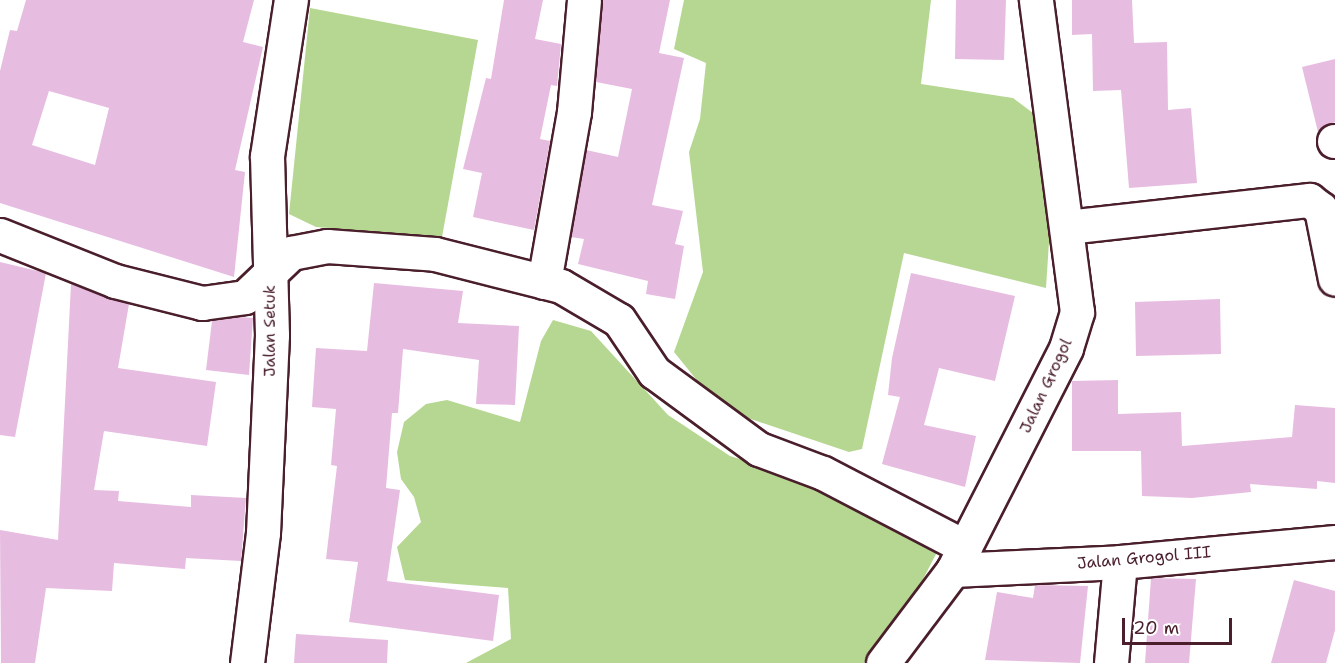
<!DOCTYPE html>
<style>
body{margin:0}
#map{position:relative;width:1335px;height:663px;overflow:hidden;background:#fff;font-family:"Shantell Sans",sans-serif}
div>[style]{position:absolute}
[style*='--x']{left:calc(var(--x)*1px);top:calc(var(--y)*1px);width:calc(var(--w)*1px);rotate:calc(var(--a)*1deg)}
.green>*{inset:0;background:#b6d791}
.building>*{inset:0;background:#e7bce1}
.roads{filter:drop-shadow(2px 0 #4a1f2b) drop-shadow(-2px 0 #4a1f2b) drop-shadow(0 2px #4a1f2b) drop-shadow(0 -2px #4a1f2b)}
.street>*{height:33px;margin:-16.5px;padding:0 16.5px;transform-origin:16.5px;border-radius:16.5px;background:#fff}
span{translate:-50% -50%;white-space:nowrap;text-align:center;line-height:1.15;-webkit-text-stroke:4.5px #fff;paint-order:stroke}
.street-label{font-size:16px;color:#4a1f2b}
.scale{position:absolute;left:1122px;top:618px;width:110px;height:27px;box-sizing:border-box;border:3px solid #4a1f2b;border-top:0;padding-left:8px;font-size:18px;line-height:21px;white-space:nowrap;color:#4a1f2b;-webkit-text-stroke:4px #fff;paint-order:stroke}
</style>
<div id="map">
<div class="green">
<div style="clip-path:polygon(684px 0,931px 0,921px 84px,1013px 98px,1037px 116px,1053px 180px,1046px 288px,904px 253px,862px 449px,849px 452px,742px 416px,704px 389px,674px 352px,703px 272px,689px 152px,700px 119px,706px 63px,674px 49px)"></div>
<div style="clip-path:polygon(310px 8px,478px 40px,442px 237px,316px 227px,289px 214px)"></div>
<div style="clip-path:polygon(553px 320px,591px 331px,668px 415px,730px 456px,951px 525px,919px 587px,864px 663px,466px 663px,511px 639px,508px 588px,405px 580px,397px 547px,421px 522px,414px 497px,401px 479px,397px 452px,404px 422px,426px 404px,447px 400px,520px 422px,541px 341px)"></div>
</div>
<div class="building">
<div style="clip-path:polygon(evenodd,26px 0,254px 0,243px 42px,263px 47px,235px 170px,245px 172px,234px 277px,0 203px,0 71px,10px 30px,17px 31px,26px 0,49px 91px,109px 108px,95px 165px,32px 145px,49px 91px)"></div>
<div style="clip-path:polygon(504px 0,543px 0,535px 39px,561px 44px,557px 86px,551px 85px,540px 139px,550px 141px,534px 230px,473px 217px,482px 173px,463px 169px,486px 78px,491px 79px)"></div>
<div style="clip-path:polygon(602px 0,670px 0,659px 53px,684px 58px,652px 205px,683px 211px,675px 244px,684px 246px,675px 299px,646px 294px,648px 281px,578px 264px,584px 239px,571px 237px,586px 150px,618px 157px,632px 89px,596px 82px)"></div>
<div style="clip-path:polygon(956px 0,1006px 0,1004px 60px,955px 59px)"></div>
<div style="clip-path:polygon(1072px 0,1132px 0,1134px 43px,1167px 42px,1168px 110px,1191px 108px,1197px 183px,1129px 188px,1121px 90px,1093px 91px,1092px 34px,1072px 35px)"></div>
<div style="clip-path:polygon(1335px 59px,1335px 122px,1318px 132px,1302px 67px)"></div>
<div style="clip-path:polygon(0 262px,46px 273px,15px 437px,0 435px)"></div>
<div style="clip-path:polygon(911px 273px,1015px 296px,995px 381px,939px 368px,924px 425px,976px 436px,965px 487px,882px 464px,900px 397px,888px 395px,892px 358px)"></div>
<div style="clip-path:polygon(374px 283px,463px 291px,458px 323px,519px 326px,515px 405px,476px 404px,479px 360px,403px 349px,398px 413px,392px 413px,386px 488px,400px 490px,387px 581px,499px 595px,493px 641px,349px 622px,358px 562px,326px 559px,337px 466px,331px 465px,336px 409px,312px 407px,316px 348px,367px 351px)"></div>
<div style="clip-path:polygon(71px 284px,129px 304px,118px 368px,216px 382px,207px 446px,104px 431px,94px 490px,119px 491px,118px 501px,191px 507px,191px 495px,246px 498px,241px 561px,186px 558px,185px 569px,114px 563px,112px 591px,46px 588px,35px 663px,1px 663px,0 530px,58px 540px)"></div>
<div style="clip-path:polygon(1220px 299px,1221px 354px,1136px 356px,1135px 302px)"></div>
<div style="clip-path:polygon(239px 317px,253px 318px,249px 375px,206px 370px,212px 321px)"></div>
<div style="clip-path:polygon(1118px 380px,1118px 414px,1181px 412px,1182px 446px,1292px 437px,1295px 405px,1335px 408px,1335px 483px,1317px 481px,1317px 489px,1250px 484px,1251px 492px,1192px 498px,1142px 496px,1141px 451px,1072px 451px,1072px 381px)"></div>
<div style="clip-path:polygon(1151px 578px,1196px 579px,1189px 663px,1145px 663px)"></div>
<div style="clip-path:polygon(1294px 580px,1335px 591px,1335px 630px,1326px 663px,1271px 663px)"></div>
<div style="clip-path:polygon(1035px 585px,1088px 586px,1080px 663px,985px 660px,997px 592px,1033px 598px)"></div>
<div style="clip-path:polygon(296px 634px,388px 640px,387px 663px,294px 663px)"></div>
</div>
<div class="roads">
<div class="street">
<div style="--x:1334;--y:141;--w:1;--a:0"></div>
<div style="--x:1067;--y:227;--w:244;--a:-6.4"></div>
<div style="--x:1309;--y:200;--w:15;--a:37"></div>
<div style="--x:1321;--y:209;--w:71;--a:78.7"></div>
<div style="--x:0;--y:235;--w:124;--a:21.8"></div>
<div style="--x:115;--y:281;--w:90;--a:14.2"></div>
<div style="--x:202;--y:303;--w:43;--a:-7.9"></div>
<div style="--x:245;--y:297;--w:64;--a:-43.7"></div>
<div style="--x:291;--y:253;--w:37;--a:-11"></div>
<div style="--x:327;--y:246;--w:108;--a:4.2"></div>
<div style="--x:435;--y:254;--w:130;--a:14.3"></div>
<div style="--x:561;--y:286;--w:67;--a:30.4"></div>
<div style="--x:619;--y:320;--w:63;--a:56.1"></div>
<div style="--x:654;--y:372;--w:130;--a:36.3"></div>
<div style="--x:759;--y:449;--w:68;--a:20.6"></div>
<div style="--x:823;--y:473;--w:160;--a:27.5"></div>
<div style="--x:544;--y:282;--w:173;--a:-80"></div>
<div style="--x:574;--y:112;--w:112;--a:-84.9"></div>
<div style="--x:953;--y:570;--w:167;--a:-2.7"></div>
<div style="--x:1120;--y:562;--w:216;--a:-5.3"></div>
<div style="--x:247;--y:663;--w:131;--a:-83"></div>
<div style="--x:263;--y:533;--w:198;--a:-87.4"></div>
<div style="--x:272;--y:335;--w:179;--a:-91.6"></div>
<div style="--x:267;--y:156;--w:158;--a:-81.3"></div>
<div style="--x:883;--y:663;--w:116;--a:-53"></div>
<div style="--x:953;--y:570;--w:249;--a:-63"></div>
<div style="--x:1066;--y:348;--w:38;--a:-73"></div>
<div style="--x:1077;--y:312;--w:315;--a:-97.5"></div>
<div style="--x:1111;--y:663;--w:101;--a:-84.9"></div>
</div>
</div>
<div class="street-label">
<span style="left:270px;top:331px;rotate:-90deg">Jalan Setuk</span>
<span style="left:1046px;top:386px;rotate:-65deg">Jalan Grogol</span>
<span style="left:1144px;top:558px;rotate:-5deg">Jalan Grogol III</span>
</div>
<div class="scale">20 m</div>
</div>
